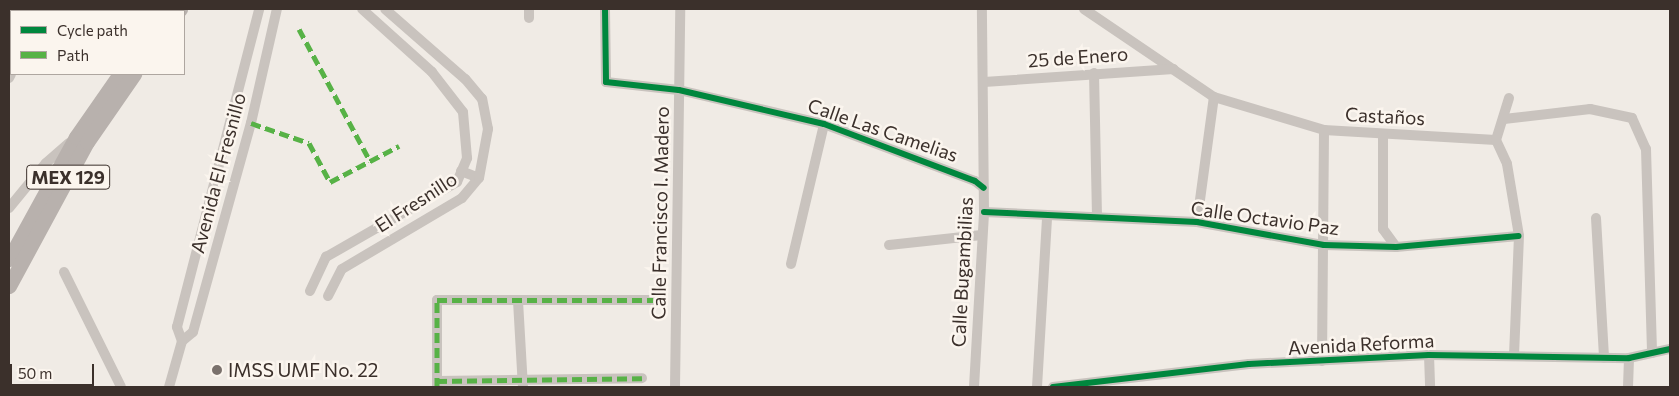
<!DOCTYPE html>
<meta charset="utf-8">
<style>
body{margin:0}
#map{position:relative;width:1679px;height:396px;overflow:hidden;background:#f0ebe5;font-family:Commissioner,sans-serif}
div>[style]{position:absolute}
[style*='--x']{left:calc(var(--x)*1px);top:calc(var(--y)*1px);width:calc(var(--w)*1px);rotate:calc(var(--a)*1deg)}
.street>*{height:10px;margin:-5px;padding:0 5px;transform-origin:5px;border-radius:5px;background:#c9c3be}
.primary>*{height:15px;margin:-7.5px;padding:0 7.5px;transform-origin:7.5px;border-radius:7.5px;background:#b8b1ad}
.quiet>*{height:5px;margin-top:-2.5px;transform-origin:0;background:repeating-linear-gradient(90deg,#57b246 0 10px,transparent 0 15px)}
.cycleway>*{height:6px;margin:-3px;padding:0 3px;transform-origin:3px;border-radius:3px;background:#00873e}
.dots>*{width:14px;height:14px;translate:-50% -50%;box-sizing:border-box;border:2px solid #fbf5ee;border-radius:50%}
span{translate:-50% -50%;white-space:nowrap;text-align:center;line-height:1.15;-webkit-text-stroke:5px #fbf5ee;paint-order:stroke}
.shield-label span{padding:1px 4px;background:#fbf5ee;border:1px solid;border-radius:4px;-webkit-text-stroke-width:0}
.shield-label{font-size:18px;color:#3b302b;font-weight:700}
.street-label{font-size:19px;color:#3b302b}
.poi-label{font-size:19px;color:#3b302b}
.left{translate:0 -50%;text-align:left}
.frame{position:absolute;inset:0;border:10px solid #3b302b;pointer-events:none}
.legend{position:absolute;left:10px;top:10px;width:175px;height:65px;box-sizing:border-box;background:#fbf5ee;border:1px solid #aea6a0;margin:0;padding:6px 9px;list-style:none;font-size:15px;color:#3b302b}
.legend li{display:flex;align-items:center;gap:10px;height:25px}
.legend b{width:25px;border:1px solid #aea6a0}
.scale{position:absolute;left:10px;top:364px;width:84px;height:22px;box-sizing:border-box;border:2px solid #3b302b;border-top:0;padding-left:6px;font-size:15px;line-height:18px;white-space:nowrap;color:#3b302b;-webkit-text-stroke:4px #fbf5ee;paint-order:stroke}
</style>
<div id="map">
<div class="street">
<div style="--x:605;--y:9;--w:73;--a:89.2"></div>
<div style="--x:606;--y:82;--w:73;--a:6.3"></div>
<div style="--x:679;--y:90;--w:149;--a:13.2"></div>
<div style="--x:824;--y:124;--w:161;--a:20.7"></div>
<div style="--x:975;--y:181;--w:11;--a:38"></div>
<div style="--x:1084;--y:9;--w:157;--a:34.1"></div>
<div style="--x:1214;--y:97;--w:115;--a:16.7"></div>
<div style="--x:1324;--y:130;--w:172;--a:3.3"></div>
<div style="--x:53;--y:11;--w:3;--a:-45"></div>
<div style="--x:529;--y:18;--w:9;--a:-90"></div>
<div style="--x:1094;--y:73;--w:143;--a:88.8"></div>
<div style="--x:9;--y:78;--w:4;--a:-63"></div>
<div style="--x:984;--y:82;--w:190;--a:-3.9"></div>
<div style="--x:1504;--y:119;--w:87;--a:-6.6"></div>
<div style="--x:1590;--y:109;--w:43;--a:12.1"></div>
<div style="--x:1632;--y:118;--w:34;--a:66"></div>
<div style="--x:1646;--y:149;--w:204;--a:88.3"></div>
<div style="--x:1383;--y:134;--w:95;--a:90"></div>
<div style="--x:1383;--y:229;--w:22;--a:54"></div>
<div style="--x:1496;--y:140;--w:26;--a:65"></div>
<div style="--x:1507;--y:164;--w:73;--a:80.5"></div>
<div style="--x:1519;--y:236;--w:120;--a:92.4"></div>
<div style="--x:1496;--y:140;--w:44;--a:-72.8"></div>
<div style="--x:461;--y:171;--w:19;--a:21"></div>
<div style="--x:9;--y:208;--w:58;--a:-50.6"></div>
<div style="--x:46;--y:163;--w:30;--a:-41"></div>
<div style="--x:984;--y:212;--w:213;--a:2.7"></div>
<div style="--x:1197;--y:222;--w:129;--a:10.3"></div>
<div style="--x:1324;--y:245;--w:72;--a:1.6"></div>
<div style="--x:1396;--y:247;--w:123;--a:-5.1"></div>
<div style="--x:1596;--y:218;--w:140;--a:86.7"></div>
<div style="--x:1197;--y:222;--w:126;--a:-82.3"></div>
<div style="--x:889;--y:245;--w:93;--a:-6.2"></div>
<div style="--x:791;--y:264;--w:144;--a:-76.7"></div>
<div style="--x:64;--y:272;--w:128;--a:63.6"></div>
<div style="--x:310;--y:291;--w:38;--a:-65"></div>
<div style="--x:326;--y:257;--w:151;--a:-29.8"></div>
<div style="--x:457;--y:182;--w:26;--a:-67"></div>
<div style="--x:467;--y:158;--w:46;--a:-95"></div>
<div style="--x:463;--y:112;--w:51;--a:-127.8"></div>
<div style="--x:432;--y:72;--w:94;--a:-138"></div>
<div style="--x:328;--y:296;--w:30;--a:-63"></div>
<div style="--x:342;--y:269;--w:139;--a:-30.6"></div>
<div style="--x:462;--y:198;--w:26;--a:-50"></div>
<div style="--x:479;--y:178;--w:50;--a:-79.6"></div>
<div style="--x:488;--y:129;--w:31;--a:-101"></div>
<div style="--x:482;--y:99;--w:26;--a:-130"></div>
<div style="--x:465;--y:79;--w:106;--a:-138.8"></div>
<div style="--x:518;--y:301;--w:86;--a:86.7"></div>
<div style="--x:182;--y:341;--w:14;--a:-39"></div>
<div style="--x:193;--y:332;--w:217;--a:-74.5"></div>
<div style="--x:251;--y:123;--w:117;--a:-77.2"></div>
<div style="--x:1429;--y:355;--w:32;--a:88"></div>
<div style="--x:1322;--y:361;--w:231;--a:-89.5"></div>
<div style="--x:437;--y:381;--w:205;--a:-0.8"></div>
<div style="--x:169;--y:387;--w:48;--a:-74.2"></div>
<div style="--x:182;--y:341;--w:15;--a:-110"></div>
<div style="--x:177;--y:327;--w:328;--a:-75.5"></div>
<div style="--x:437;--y:387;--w:87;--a:-90"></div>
<div style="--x:437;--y:300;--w:216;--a:0"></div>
<div style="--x:675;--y:387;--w:378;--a:-89.2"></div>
<div style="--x:974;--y:387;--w:175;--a:-86.7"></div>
<div style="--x:984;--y:212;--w:203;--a:-90.6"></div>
<div style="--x:1037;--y:387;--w:170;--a:-86.6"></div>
<div style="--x:1053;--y:387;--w:197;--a:-6.7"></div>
<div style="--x:1249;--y:364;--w:180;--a:-2.9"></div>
<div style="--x:1429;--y:355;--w:200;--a:0.9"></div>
<div style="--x:1629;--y:358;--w:42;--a:-12.4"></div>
<div style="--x:1628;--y:387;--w:29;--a:-88"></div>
</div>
<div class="primary">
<div style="--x:162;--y:11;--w:3;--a:-45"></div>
<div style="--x:178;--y:11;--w:3;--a:-45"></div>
<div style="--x:9;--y:259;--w:139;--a:-61.2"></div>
<div style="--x:76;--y:137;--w:77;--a:-55.1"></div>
<div style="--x:9;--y:286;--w:164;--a:-61.6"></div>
<div style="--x:87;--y:142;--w:83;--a:-55.3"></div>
</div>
<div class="quiet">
<div style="--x:299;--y:29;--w:150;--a:61.7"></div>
<div style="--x:251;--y:123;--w:61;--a:19"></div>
<div style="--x:309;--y:143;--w:44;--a:61.7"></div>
<div style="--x:330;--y:182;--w:78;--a:-27.6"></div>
<div style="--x:437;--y:381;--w:205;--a:-0.8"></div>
<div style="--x:437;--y:387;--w:87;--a:-90"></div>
<div style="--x:437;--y:300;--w:216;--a:0"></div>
</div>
<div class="cycleway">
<div style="--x:605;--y:9;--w:73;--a:89.2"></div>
<div style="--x:606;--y:82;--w:73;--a:6.3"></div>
<div style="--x:679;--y:90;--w:149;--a:13.2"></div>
<div style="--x:824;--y:124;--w:161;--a:20.7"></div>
<div style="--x:975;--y:181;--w:11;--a:38"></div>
<div style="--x:984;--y:212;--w:213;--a:2.7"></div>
<div style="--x:1197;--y:222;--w:129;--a:10.3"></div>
<div style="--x:1324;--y:245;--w:72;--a:1.6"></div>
<div style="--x:1396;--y:247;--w:123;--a:-5.1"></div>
<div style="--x:1053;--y:387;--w:197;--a:-6.7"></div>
<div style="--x:1249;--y:364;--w:180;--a:-2.9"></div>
<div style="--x:1429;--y:355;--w:200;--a:0.9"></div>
<div style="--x:1629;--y:358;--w:42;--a:-12.4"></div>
</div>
<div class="dots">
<div style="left:217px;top:370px;background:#7a716c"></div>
</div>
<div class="shield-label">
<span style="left:68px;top:177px">MEX 129</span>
</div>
<div class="street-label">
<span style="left:1078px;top:57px;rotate:-4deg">25 de Enero</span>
<span style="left:1385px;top:116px;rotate:3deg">Castaños</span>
<span style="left:883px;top:130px;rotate:19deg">Calle Las Camelias</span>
<span style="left:218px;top:173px;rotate:-75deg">Avenida El Fresnillo</span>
<span style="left:416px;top:202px;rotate:-33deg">El Fresnillo</span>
<span style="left:660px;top:213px;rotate:-89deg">Calle Francisco I. Madero</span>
<span style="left:1265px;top:218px;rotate:8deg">Calle Octavio Paz</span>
<span style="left:962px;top:272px;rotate:-87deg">Calle Bugambilias</span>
<span style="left:1361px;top:344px;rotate:-3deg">Avenida Reforma</span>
</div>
<div class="poi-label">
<span class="left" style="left:228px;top:370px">IMSS UMF No. 22</span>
</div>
<div class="frame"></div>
<ul class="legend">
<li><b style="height:6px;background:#00873e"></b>Cycle path</li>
<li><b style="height:6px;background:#57b246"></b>Path</li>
</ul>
<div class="scale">50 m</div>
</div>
